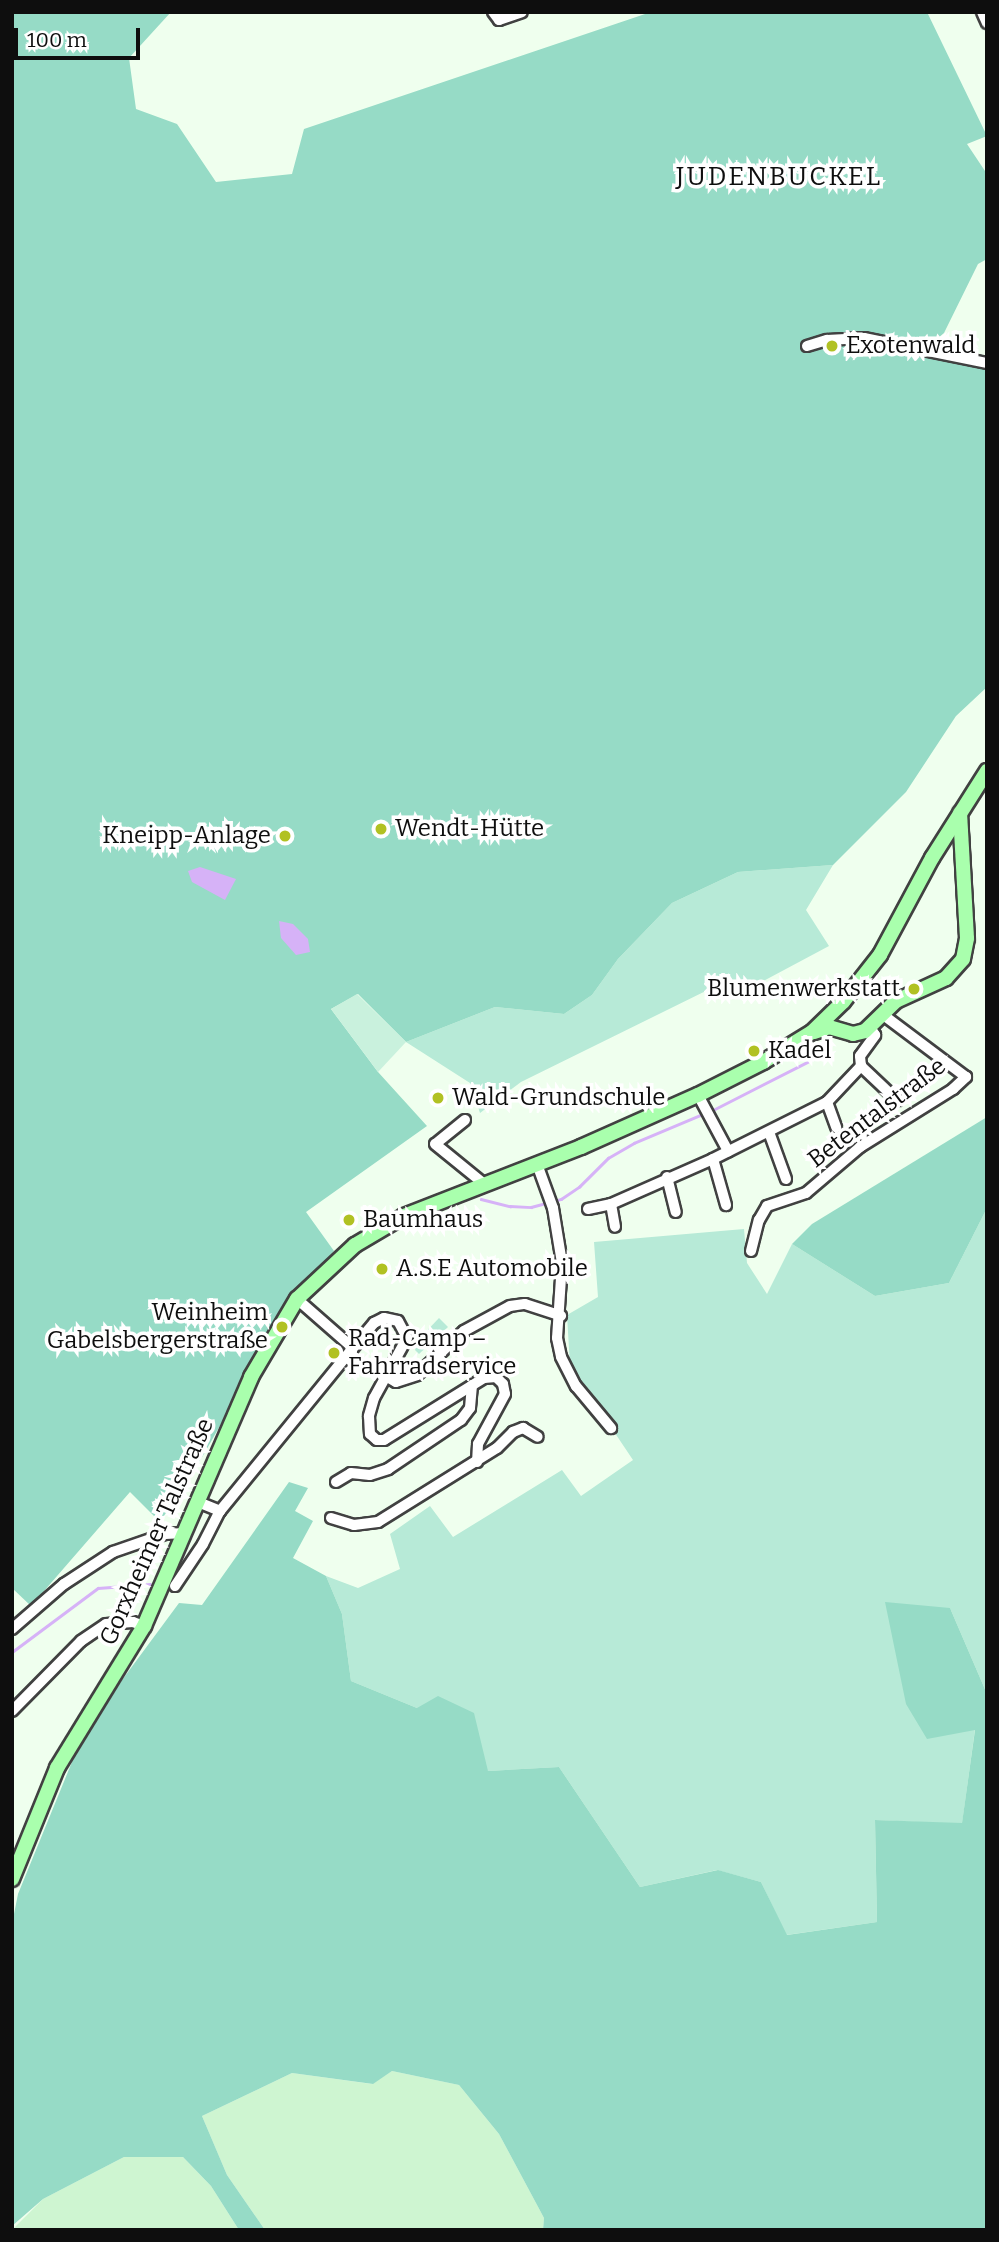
<!DOCTYPE html>
<html>
<head>
<meta charset="utf-8">
<style>
	body { margin:0 }
	#map { position:relative; width:999px; height:2242px; overflow:hidden; background:#efffee; font-family:Bitter,serif }
	div>[style] { position:absolute }
	[style*='--x'] { left:calc(var(--x)*1px); top:calc(var(--y)*1px); width:calc(var(--w)*1px); rotate:calc(var(--a)*1deg) }
	.farmland>* { inset:0; background:#cef5d1 }
	.green>* { inset:0; background:#b7ead7 }
	.forest>* { inset:0; background:#96dbc6 }
	.pitch>* { inset:0; background:#c9f1dd }
	.water>* { inset:0; background:#d6b2f7 }
	.stream>* { height:2.5px; margin:-1.25px; padding:0 1.25px; transform-origin:1.25px; border-radius:1.25px; background:#d6b2f7 }
	.roads { filter:drop-shadow(2px 0 #414141) drop-shadow(-2px 0 #414141) drop-shadow(0 2px #414141) drop-shadow(0 -2px #414141) }
	.minor>* { height:10px; margin:-5px; padding:0 5px; transform-origin:5px; border-radius:5px; background:#fff }
	.secondary>* { height:14px; margin:-7px; padding:0 7px; transform-origin:7px; border-radius:7px; background:#a9ffad }
	.dots>* { width:19px; height:19px; translate:-50% -50%; box-sizing:border-box; border:4px solid #fff; border-radius:50% }
	span { translate:-50% -50%; white-space:nowrap; text-align:center; line-height:1.15; -webkit-text-stroke:7px #fff; paint-order:stroke }
	.poi-label { font-size:24px; color:#0e0e0e }
	.left { translate:0 -50%; text-align:left }
	.right { translate:-100% -50%; text-align:right }
	.street-label { font-size:24px; color:#0e0e0e }
	.neighbourhood-label { font-size:26px; color:#0e0e0e; letter-spacing:2px }
	.frame { position:absolute; inset:0; border:14px solid #0e0e0e; pointer-events:none }
	.scale { position:absolute; left:14px; top:28px; width:126px; height:32px; box-sizing:border-box; border:4px solid #0e0e0e; border-top:0; padding-left:9px; font-size:21px; line-height:24px; white-space:nowrap; color:#0e0e0e; -webkit-text-stroke:5px #fff; paint-order:stroke }
</style>
</head>
<body>
<div id="map">
	<div class="farmland">
		<i style="clip-path:polygon(392px 2071px,459px 2085px,499px 2134px,544px 2218px,543px 2230px,265px 2230px,227px 2175px,202px 2116px,292px 2073px,372px 2084px)"></i>
		<i style="clip-path:polygon(124px 2157px,183px 2157px,211px 2186px,239px 2230px,12px 2230px,43px 2199px)"></i>
	</div>
	<div class="green">
		<i style="clip-path:polygon(833px 865px,806px 910px,829px 946px,735px 996px,726px 981px,521px 1082px,480px 1113px,470px 1083px,406px 1042px,495px 1007px,564px 1014px,592px 995px,618px 959px,672px 903px,738px 872px)"></i>
		<i style="clip-path:polygon(987px 1208px,987px 1694px,950px 1608px,975px 1729px,962px 1824px,875px 1820px,877px 1922px,786px 1935px,761px 1882px,717px 1870px,640px 1887px,559px 1767px,488px 1771px,417px 1708px,351px 1681px,342px 1614px,326px 1576px,358px 1588px,400px 1569px,390px 1534px,430px 1506px,453px 1537px,562px 1470px,581px 1496px,633px 1460px,570px 1366px,567px 1315px,598px 1297px,594px 1242px,744px 1229px,747px 1263px,767px 1294px,792px 1244px,875px 1296px,949px 1283px)"></i>
		<i style="clip-path:polygon(439px 1318px,448px 1327px,419px 1354px,415px 1350px,419px 1339px)"></i>
	</div>
	<div class="forest">
		<i style="clip-path:polygon(12px 12px,171px 12px,129px 58px,136px 109px,177px 124px,216px 182px,292px 174px,304px 129px,651px 12px,927px 12px,987px 136px,967px 144px,987px 174px,987px 259px,978px 264px,944px 333px,917px 356px,987px 366px,987px 687px,956px 716px,906px 792px,833px 865px,738px 872px,672px 903px,618px 959px,592px 995px,564px 1014px,495px 1007px,406px 1042px,358px 994px,331px 1009px,378px 1072px,427px 1126px,306px 1212px,334px 1251px,293px 1296px,204px 1454px,160px 1522px,130px 1492px,31px 1606px,12px 1588px)"></i>
		<i style="clip-path:polygon(987px 1117px,987px 1208px,949px 1283px,875px 1296px,792px 1244px,812px 1224px)"></i>
		<i style="clip-path:polygon(289px 1482px,308px 1488px,295px 1511px,313px 1521px,293px 1558px,326px 1576px,342px 1614px,351px 1681px,417px 1708px,438px 1696px,474px 1713px,488px 1771px,559px 1767px,640px 1887px,718px 1870px,761px 1882px,787px 1935px,877px 1922px,875px 1820px,962px 1823px,975px 1730px,927px 1739px,906px 1704px,885px 1602px,950px 1608px,987px 1694px,987px 2230px,543px 2230px,544px 2218px,499px 2134px,459px 2085px,392px 2071px,373px 2084px,292px 2073px,202px 2116px,227px 2175px,265px 2230px,239px 2230px,211px 2186px,183px 2157px,124px 2157px,43px 2199px,12px 2226px,12px 1924px,18px 1894px,74px 1757px,111px 1695px,179px 1603px,202px 1605px)"></i>
	</div>
	<div class="pitch">
		<i style="clip-path:polygon(357px 994px,406px 1042px,378px 1072px,331px 1009px)"></i>
	</div>
	<div class="water">
		<i style="clip-path:polygon(200px 867px,236px 879px,225px 900px,192px 882px,188px 871px)"></i>
		<i style="clip-path:polygon(279px 921px,293px 924px,308px 939px,310px 952px,296px 955px,281px 938px)"></i>
	</div>
	<div class="stream">
		<i style="--x:711;--y:1111;--w:110;--a:-27"></i>
		<i style="--x:809;--y:1061;--w:30;--a:-49"></i>
		<i style="--x:481;--y:1199;--w:30;--a:14"></i>
		<i style="--x:510;--y:1206;--w:21;--a:3"></i>
		<i style="--x:531;--y:1207;--w:31;--a:-15"></i>
		<i style="--x:561;--y:1199;--w:22;--a:-34"></i>
		<i style="--x:579;--y:1187;--w:41;--a:-45"></i>
		<i style="--x:608;--y:1158;--w:30;--a:-30"></i>
		<i style="--x:634;--y:1143;--w:77;--a:-22.9"></i>
		<i style="--x:12;--y:1652;--w:107;--a:-36.7"></i>
		<i style="--x:98;--y:1588;--w:52;--a:-4.4"></i>
	</div>
	<div class="roads">
		<div class="minor">
			<i style="--x:493;--y:12;--w:10;--a:53"></i>
			<i style="--x:499;--y:20;--w:24;--a:-19"></i>
			<i style="--x:982;--y:12;--w:12;--a:66"></i>
			<i style="--x:807;--y:346;--w:21;--a:-17"></i>
			<i style="--x:827;--y:340;--w:37;--a:-3"></i>
			<i style="--x:864;--y:338;--w:126;--a:11.5"></i>
			<i style="--x:861;--y:1066;--w:50;--a:43.4"></i>
			<i style="--x:698;--y:1095;--w:64;--a:61.8"></i>
			<i style="--x:827;--y:1102;--w:27;--a:70"></i>
			<i style="--x:465;--y:1120;--w:38;--a:141"></i>
			<i style="--x:435;--y:1144;--w:62;--a:39.1"></i>
			<i style="--x:769;--y:1132;--w:50;--a:70.1"></i>
			<i style="--x:713;--y:1159;--w:48;--a:74.2"></i>
			<i style="--x:537;--y:1164;--w:47;--a:70"></i>
			<i style="--x:553;--y:1208;--w:56;--a:80.7"></i>
			<i style="--x:562;--y:1263;--w:75;--a:93.8"></i>
			<i style="--x:557;--y:1338;--w:19;--a:78"></i>
			<i style="--x:561;--y:1357;--w:33;--a:63"></i>
			<i style="--x:576;--y:1386;--w:55;--a:50.2"></i>
			<i style="--x:667;--y:1177;--w:36;--a:76"></i>
			<i style="--x:611;--y:1204;--w:23;--a:80"></i>
			<i style="--x:588;--y:1209;--w:24;--a:-12"></i>
			<i style="--x:611;--y:1204;--w:111;--a:-23.8"></i>
			<i style="--x:713;--y:1159;--w:127;--a:-26.6"></i>
			<i style="--x:827;--y:1102;--w:50;--a:-46.6"></i>
			<i style="--x:861;--y:1066;--w:10;--a:-96"></i>
			<i style="--x:860;--y:1056;--w:26;--a:-54"></i>
			<i style="--x:875;--y:1035;--w:9;--a:-122"></i>
			<i style="--x:751;--y:1251;--w:32;--a:-76"></i>
			<i style="--x:759;--y:1220;--w:16;--a:-60"></i>
			<i style="--x:767;--y:1206;--w:41;--a:-18.4"></i>
			<i style="--x:806;--y:1193;--w:71;--a:-40.4"></i>
			<i style="--x:860;--y:1147;--w:110;--a:-31.9"></i>
			<i style="--x:953;--y:1089;--w:18;--a:-43"></i>
			<i style="--x:966;--y:1077;--w:105;--a:-143.1"></i>
			<i style="--x:297;--y:1299;--w:74;--a:41.2"></i>
			<i style="--x:387;--y:1377;--w:10;--a:29"></i>
			<i style="--x:396;--y:1382;--w:22;--a:-18"></i>
			<i style="--x:417;--y:1375;--w:64;--a:-43.1"></i>
			<i style="--x:464;--y:1331;--w:52;--a:-28.5"></i>
			<i style="--x:510;--y:1306;--w:15;--a:-8"></i>
			<i style="--x:525;--y:1304;--w:38;--a:18"></i>
			<i style="--x:336;--y:1482;--w:17;--a:-31"></i>
			<i style="--x:351;--y:1473;--w:19;--a:6"></i>
			<i style="--x:370;--y:1475;--w:19;--a:-18"></i>
			<i style="--x:388;--y:1469;--w:88;--a:-33.9"></i>
			<i style="--x:461;--y:1420;--w:15;--a:-53"></i>
			<i style="--x:470;--y:1408;--w:23;--a:-85"></i>
			<i style="--x:198;--y:1502;--w:24;--a:22"></i>
			<i style="--x:331;--y:1518;--w:24;--a:17"></i>
			<i style="--x:354;--y:1525;--w:24;--a:-7"></i>
			<i style="--x:378;--y:1522;--w:140;--a:-31.9"></i>
			<i style="--x:497;--y:1448;--w:23;--a:-45"></i>
			<i style="--x:513;--y:1432;--w:11;--a:-22"></i>
			<i style="--x:523;--y:1428;--w:17;--a:31"></i>
			<i style="--x:175;--y:1586;--w:50;--a:-56.3"></i>
			<i style="--x:203;--y:1544;--w:37;--a:-63"></i>
			<i style="--x:220;--y:1511;--w:210;--a:-50.8"></i>
			<i style="--x:353;--y:1348;--w:33;--a:-50"></i>
			<i style="--x:374;--y:1323;--w:11;--a:-27"></i>
			<i style="--x:384;--y:1318;--w:14;--a:12"></i>
			<i style="--x:398;--y:1321;--w:19;--a:62"></i>
			<i style="--x:407;--y:1338;--w:68;--a:118.8"></i>
			<i style="--x:374;--y:1398;--w:19;--a:106"></i>
			<i style="--x:369;--y:1416;--w:18;--a:87"></i>
			<i style="--x:370;--y:1434;--w:9;--a:41"></i>
			<i style="--x:377;--y:1440;--w:7;--a:0"></i>
			<i style="--x:384;--y:1440;--w:118;--a:-31.8"></i>
			<i style="--x:484;--y:1378;--w:12;--a:-5"></i>
			<i style="--x:496;--y:1377;--w:10;--a:45"></i>
			<i style="--x:503;--y:1384;--w:10;--a:79"></i>
			<i style="--x:505;--y:1394;--w:57;--a:118.4"></i>
			<i style="--x:478;--y:1444;--w:18;--a:93"></i>
			<i style="--x:12;--y:1629;--w:69;--a:-40.9"></i>
			<i style="--x:64;--y:1584;--w:59;--a:-33.1"></i>
			<i style="--x:113;--y:1552;--w:55;--a:-19.1"></i>
			<i style="--x:165;--y:1534;--w:20;--a:-3"></i>
			<i style="--x:12;--y:1711;--w:98;--a:-45.4"></i>
			<i style="--x:81;--y:1641;--w:30;--a:-34"></i>
			<i style="--x:106;--y:1624;--w:27;--a:-4"></i>
			<i style="--x:133;--y:1622;--w:12;--a:20"></i>
		</div>
		<div class="secondary">
			<i style="--x:814;--y:1032;--w:16;--a:-18"></i>
			<i style="--x:829;--y:1027;--w:25;--a:16"></i>
			<i style="--x:853;--y:1034;--w:12;--a:-14"></i>
			<i style="--x:865;--y:1031;--w:43;--a:-44.1"></i>
			<i style="--x:896;--y:1001;--w:55;--a:-24.7"></i>
			<i style="--x:946;--y:978;--w:25;--a:-48"></i>
			<i style="--x:963;--y:959;--w:21;--a:-79"></i>
			<i style="--x:967;--y:938;--w:125;--a:-93.2"></i>
			<i style="--x:12;--y:1879;--w:120;--a:-67.9"></i>
			<i style="--x:57;--y:1768;--w:167;--a:-58.5"></i>
			<i style="--x:144;--y:1626;--w:271;--a:-66.7"></i>
			<i style="--x:251;--y:1377;--w:91;--a:-59.5"></i>
			<i style="--x:297;--y:1299;--w:79;--a:-43"></i>
			<i style="--x:355;--y:1245;--w:57;--a:-30.6"></i>
			<i style="--x:404;--y:1216;--w:190;--a:-21.3"></i>
			<i style="--x:581;--y:1147;--w:128;--a:-24"></i>
			<i style="--x:698;--y:1095;--w:73;--a:-26.9"></i>
			<i style="--x:763;--y:1062;--w:57;--a:-31.5"></i>
			<i style="--x:812;--y:1032;--w:43;--a:-44.1"></i>
			<i style="--x:843;--y:1002;--w:60;--a:-51.8"></i>
			<i style="--x:880;--y:955;--w:110;--a:-61.8"></i>
			<i style="--x:932;--y:858;--w:103;--a:-57.7"></i>
		</div>
	</div>
	<div class="dots">
		<i style="left:832px;top:346px;background:#b1c123"></i>
		<i style="left:381px;top:829px;background:#b1c123"></i>
		<i style="left:285px;top:836px;background:#b1c123"></i>
		<i style="left:914px;top:989px;background:#b1c123"></i>
		<i style="left:754px;top:1051px;background:#b1c123"></i>
		<i style="left:438px;top:1098px;background:#b1c123"></i>
		<i style="left:349px;top:1220px;background:#b1c123"></i>
		<i style="left:382px;top:1269px;background:#b1c123"></i>
		<i style="left:282px;top:1327px;background:#b1c123"></i>
		<i style="left:334px;top:1353px;background:#b1c123"></i>
	</div>
	<div class="poi-label">
		<span class="left" style="left:846px;top:346px">Exotenwald</span>
		<span class="left" style="left:395px;top:829px">Wendt-Hütte</span>
		<span class="right" style="left:271px;top:836px">Kneipp-Anlage</span>
		<span class="right" style="left:900px;top:989px">Blumenwerkstatt</span>
		<span class="left" style="left:768px;top:1051px">Kadel</span>
		<span class="left" style="left:452px;top:1098px">Wald-Grundschule</span>
		<span class="left" style="left:363px;top:1220px">Baumhaus</span>
		<span class="left" style="left:396px;top:1269px">A.S.E Automobile</span>
		<span class="right" style="left:268px;top:1327px">Weinheim<br>Gabelsbergerstraße</span>
		<span class="left" style="left:348px;top:1353px">Rad-Camp –<br>Fahrradservice</span>
	</div>
	<div class="street-label">
		<span style="left:877px;top:1113px;rotate:-37deg">Betentalstraße</span>
		<span style="left:157px;top:1532px;rotate:-66deg">Gorxheimer Talstraße</span>
	</div>
	<div class="neighbourhood-label">
		<span style="left:779px;top:177px">JUDENBUCKEL</span>
	</div>
	<div class="frame"></div>
	<div class="scale">100 m</div>
</div>
</body>
</html>
